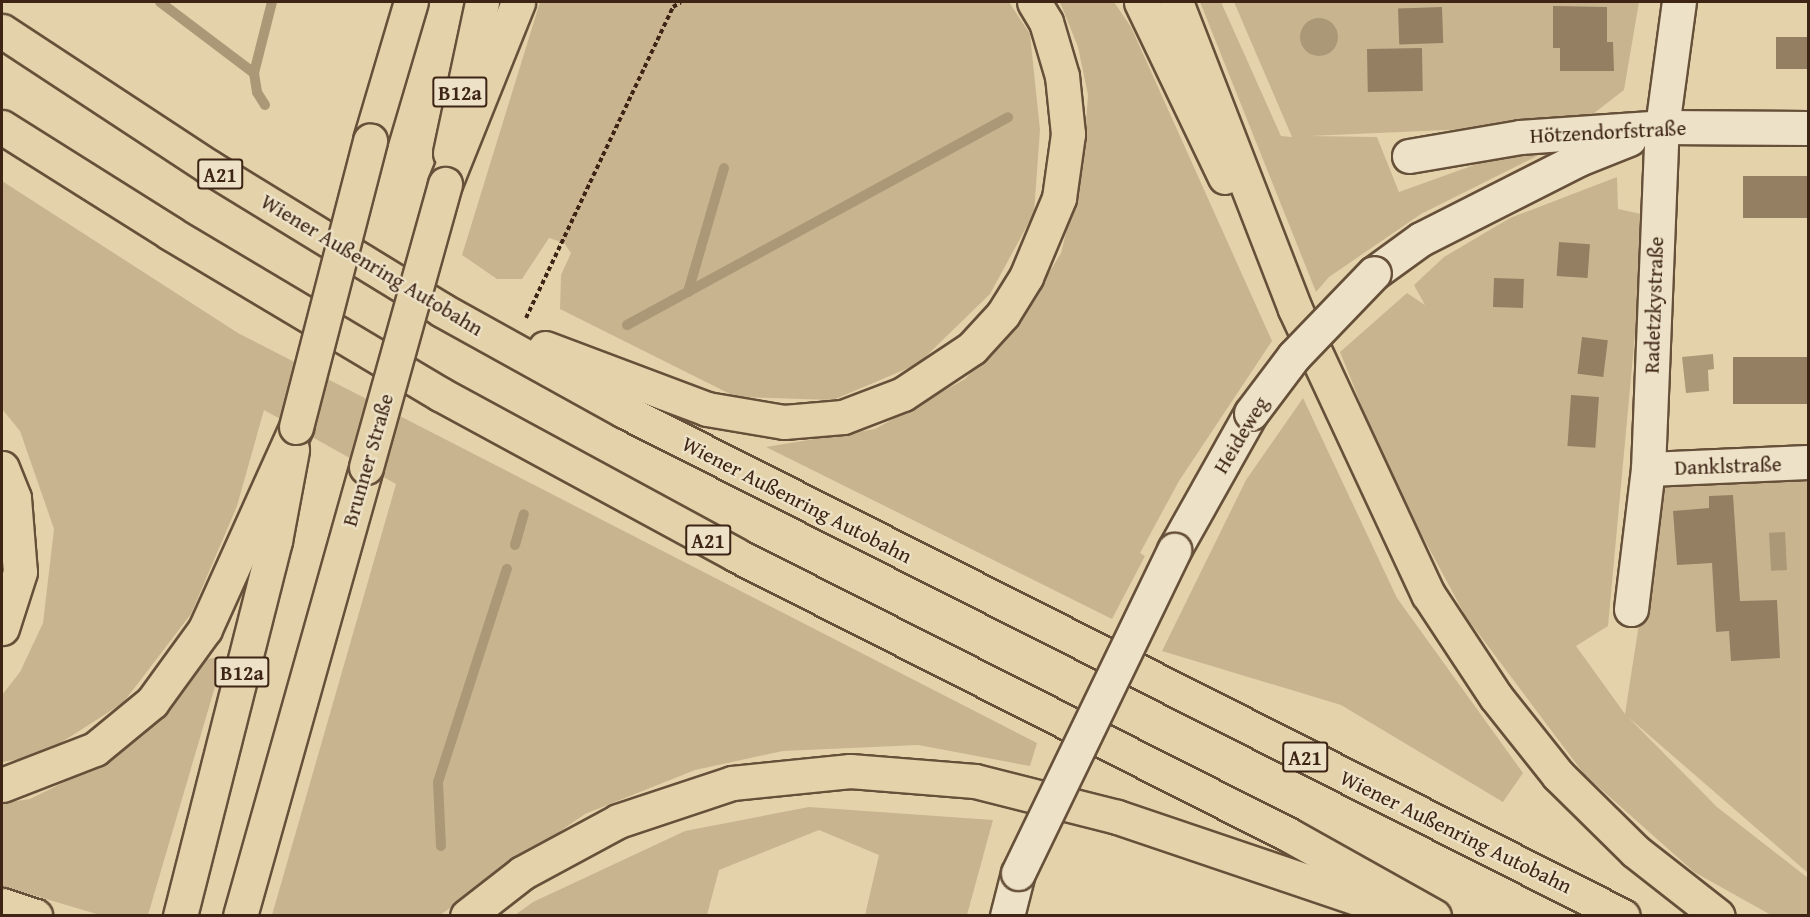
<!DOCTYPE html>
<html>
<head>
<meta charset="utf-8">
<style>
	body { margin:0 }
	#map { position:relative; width:1810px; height:917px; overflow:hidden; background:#e4d3aa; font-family:"Gentium Book Plus",serif }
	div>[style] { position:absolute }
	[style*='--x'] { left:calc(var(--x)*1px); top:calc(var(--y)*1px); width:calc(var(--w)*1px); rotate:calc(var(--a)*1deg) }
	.green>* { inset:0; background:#c8b590 }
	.water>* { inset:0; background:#ab9877; transform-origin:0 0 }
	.round { border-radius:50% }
	.stream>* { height:10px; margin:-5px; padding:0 5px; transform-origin:5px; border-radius:5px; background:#ab9877 }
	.building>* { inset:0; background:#947f62; transform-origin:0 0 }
	.path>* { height:4px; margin-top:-2px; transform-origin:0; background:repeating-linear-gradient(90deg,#3d2414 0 4.5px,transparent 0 7.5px) }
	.roads { filter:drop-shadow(2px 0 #67503a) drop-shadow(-2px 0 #67503a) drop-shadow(0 2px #67503a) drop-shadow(0 -2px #67503a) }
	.minor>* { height:33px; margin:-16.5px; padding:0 16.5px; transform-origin:16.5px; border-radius:16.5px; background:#ede2c8 }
	.primary>* { height:33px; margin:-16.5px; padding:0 16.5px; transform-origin:16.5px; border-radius:16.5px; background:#e4d3aa }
	.motorway>* { height:33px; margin:-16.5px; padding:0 16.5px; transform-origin:16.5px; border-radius:16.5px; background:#e4d3aa }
	.bridges { filter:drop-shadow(2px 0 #67503a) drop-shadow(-2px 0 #67503a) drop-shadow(0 2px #67503a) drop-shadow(0 -2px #67503a) }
	.minor-bridge>* { height:33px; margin:-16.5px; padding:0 16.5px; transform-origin:16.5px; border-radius:16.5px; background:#ede2c8 }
	.primary-bridge>* { height:33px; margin:-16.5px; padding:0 16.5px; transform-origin:16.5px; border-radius:16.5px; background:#e4d3aa }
	span { translate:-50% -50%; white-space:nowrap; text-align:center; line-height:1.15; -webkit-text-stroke:4.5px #ede2c8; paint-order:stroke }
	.shield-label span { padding:2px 4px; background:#ede2c8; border:2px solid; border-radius:4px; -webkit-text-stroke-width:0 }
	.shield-label { font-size:20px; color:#3d2414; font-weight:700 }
	.street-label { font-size:21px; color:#3d2414 }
	.frame { position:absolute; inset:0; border:3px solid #3d2414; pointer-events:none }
</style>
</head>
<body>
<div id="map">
	<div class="green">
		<i style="clip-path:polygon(540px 2px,1009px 2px,1030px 34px,1040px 130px,1034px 213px,990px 294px,918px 364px,833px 400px,736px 397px,560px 309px,561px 275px,571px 253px,564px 243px,549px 238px,522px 279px,497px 279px,462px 255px)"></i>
		<i style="clip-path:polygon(1060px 2px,1114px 2px,1131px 27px,1272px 341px,1179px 481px,1140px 553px,1145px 556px,1112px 619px,766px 447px,875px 429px,965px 379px,1019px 322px,1061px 253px,1083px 164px,1088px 95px,1078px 47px)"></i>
		<i style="clip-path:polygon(1200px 2px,1221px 2px,1281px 136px,1292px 137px,1234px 2px,1639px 2px,1624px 90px,1580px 124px,1310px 136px,1377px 137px,1399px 192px,1524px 147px,1547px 151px,1421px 214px,1329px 277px,1316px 292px)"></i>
		<i style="clip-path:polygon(1617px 177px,1618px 209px,1646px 215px,1608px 626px,1576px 646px,1625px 714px,1661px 482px,1808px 477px,1808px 873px,1628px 717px,1717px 807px,1808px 878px,1808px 915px,1771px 915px,1694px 872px,1584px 774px,1466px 617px,1389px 474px,1340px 352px,1407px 293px,1425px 305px,1414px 285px,1444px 257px,1510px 218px)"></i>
		<i style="clip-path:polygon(2px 181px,238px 333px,1037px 743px,1030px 766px,918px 745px,783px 751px,695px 770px,585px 814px,440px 915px,272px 915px,396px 484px,264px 410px,237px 506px,191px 614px,123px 703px,40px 756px,2px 762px,2px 695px,20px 672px,43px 623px,54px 529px,20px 431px,2px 409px)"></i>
		<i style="clip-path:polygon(1303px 398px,1397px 598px,1523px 773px,1503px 802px,1341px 705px,1162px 651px,1246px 480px)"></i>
		<i style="clip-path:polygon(224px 656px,148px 915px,100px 915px,2px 886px,2px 803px,30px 799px,107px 761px,166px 716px,207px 659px)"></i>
		<i style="clip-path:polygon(809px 807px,993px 820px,967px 915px,865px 915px,879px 855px,819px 830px,719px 870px,707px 915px,515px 915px,533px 902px,685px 831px)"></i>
	</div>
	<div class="water">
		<i class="round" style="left:1300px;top:18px;width:38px;height:38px"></i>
		<i style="clip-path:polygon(1713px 354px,1714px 369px,1708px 370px,1709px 391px,1686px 393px,1682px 357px)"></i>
		<i style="left:1785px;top:532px;width:38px;height:16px;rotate:87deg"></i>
	</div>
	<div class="stream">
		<i style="--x:160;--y:2;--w:118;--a:37.1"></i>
		<i style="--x:265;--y:105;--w:15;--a:-122"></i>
		<i style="--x:257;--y:92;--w:19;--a:-99"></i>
		<i style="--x:254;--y:73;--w:73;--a:-75.8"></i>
		<i style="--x:688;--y:292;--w:129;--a:-73.8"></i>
		<i style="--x:627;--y:325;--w:434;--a:-28.6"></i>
		<i style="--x:515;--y:545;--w:32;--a:-74"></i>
		<i style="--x:441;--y:846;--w:64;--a:-92.7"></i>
		<i style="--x:438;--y:782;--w:224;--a:-72.1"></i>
	</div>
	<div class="building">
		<i style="clip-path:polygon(1553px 6px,1607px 7px,1607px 42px,1613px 42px,1614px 71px,1560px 71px,1560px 48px,1553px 48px)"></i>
		<i style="left:1442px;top:7px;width:36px;height:44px;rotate:88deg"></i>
		<i style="left:1776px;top:37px;width:33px;height:32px"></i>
		<i style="left:1422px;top:48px;width:43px;height:55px;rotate:89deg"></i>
		<i style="left:1809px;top:176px;width:42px;height:66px;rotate:90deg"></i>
		<i style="left:1559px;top:242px;width:31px;height:34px;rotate:4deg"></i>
		<i style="left:1494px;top:278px;width:30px;height:29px;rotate:2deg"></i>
		<i style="left:1582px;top:337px;width:26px;height:37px;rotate:7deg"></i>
		<i style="left:1809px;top:357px;width:47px;height:76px;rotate:90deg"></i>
		<i style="left:1571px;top:395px;width:28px;height:51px;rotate:4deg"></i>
		<i style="clip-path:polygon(1733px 495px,1740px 601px,1777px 600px,1780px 658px,1731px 661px,1729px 631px,1716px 632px,1712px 563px,1677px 565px,1673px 511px,1709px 508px,1709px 496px)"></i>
	</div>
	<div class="path">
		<i style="--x:526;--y:318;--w:344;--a:-64.7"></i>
		<i style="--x:673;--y:7;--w:9;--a:-32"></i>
	</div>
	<div class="roads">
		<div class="minor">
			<i style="--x:1409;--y:156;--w:113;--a:-9.7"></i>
			<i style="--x:1520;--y:137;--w:142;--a:-4"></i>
			<i style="--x:1662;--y:127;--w:146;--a:0.4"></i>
			<i style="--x:1374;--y:273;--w:58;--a:-35.9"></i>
			<i style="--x:1421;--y:239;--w:177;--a:-26.9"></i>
			<i style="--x:1579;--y:159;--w:54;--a:-21.8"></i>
			<i style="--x:1648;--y:469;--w:160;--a:-2.5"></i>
			<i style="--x:1174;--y:550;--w:157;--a:-60.7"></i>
			<i style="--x:1631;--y:609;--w:141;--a:-83.1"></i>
			<i style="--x:1648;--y:469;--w:342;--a:-87.7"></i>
			<i style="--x:1662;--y:127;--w:126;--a:-82.3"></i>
			<i style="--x:1007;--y:916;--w:44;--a:-75.7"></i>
		</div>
		<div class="primary">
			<i style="--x:370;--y:140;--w:144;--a:-73.5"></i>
			<i style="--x:450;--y:153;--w:154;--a:-78"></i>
			<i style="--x:180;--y:916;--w:387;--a:-75.8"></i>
			<i style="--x:275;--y:541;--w:93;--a:-79.4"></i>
			<i style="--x:240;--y:916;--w:466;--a:-74.3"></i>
		</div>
		<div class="motorway">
			<i style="--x:1141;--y:2;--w:194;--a:64.4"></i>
			<i style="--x:1176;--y:2;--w:329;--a:68.8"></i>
			<i style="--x:1295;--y:309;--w:315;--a:65"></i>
			<i style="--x:1428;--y:594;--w:123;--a:56.6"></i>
			<i style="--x:1496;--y:697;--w:100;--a:51.5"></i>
			<i style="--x:1558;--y:775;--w:108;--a:44.6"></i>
			<i style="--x:1635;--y:851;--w:105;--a:38.1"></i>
			<i style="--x:2;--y:31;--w:248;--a:33.3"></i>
			<i style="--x:209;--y:167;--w:273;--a:31.5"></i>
			<i style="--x:442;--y:310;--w:208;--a:29"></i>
			<i style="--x:624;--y:411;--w:1119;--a:26.82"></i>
			<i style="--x:2;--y:127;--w:199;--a:32.2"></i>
			<i style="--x:170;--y:233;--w:314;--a:30.8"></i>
			<i style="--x:440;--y:394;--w:337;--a:28.5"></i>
			<i style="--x:736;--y:555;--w:620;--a:26.85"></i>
			<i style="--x:1289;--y:835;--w:166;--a:29.2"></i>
			<i style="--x:445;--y:184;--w:196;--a:-68.1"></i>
			<i style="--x:545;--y:348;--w:173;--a:20.6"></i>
			<i style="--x:707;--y:409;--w:78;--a:9.6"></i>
			<i style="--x:784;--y:422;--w:59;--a:-4.8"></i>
			<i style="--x:843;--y:417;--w:64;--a:-21"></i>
			<i style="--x:903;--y:394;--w:83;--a:-33.7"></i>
			<i style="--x:972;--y:348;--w:46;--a:-47.6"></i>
			<i style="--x:1003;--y:314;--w:44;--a:-58.1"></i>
			<i style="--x:1026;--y:277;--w:86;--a:-67.3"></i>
			<i style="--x:1059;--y:198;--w:65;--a:-82"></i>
			<i style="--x:1068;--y:134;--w:58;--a:-95.9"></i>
			<i style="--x:1062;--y:76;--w:56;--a:-106.5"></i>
			<i style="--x:1046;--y:22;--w:23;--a:-121"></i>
			<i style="--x:2;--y:468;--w:32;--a:68"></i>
			<i style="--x:14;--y:498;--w:74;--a:85.4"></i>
			<i style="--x:20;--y:572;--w:59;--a:107.8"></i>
			<i style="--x:2;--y:785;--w:100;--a:-21.2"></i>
			<i style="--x:95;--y:749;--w:74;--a:-39.5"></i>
			<i style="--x:152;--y:702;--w:90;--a:-54"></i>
			<i style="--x:205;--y:629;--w:222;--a:-65.7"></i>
			<i style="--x:2;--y:905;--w:35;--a:18"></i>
			<i style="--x:467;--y:916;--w:70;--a:-38"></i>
			<i style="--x:522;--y:873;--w:109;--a:-28.4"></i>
			<i style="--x:618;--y:821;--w:120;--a:-18.4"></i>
			<i style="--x:732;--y:783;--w:119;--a:-5.8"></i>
			<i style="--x:850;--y:771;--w:125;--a:4.6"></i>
			<i style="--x:975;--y:781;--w:146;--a:14.2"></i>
			<i style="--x:1117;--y:817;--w:296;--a:18.7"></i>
		</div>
	</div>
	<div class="bridges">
		<div class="minor-bridge">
			<i style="--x:1251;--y:413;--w:71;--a:-53"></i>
			<i style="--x:1294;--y:356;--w:115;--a:-46.1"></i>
			<i style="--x:1018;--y:873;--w:359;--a:-64.2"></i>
		</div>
		<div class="primary-bridge">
			<i style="--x:296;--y:427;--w:296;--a:-75.5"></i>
			<i style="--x:366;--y:467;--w:294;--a:-74.4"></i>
		</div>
	</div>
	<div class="shield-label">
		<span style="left:460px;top:92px">B12a</span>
		<span style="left:220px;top:174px">A21</span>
		<span style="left:708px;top:540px">A21</span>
		<span style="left:242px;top:672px">B12a</span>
		<span style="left:1305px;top:757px">A21</span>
	</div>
	<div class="street-label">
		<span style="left:1608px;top:132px;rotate:-3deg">Hötzendorfstraße</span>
		<span style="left:372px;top:265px;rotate:31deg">Wiener Außenring Autobahn</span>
		<span style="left:1654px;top:305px;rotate:-88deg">Radetzkystraße</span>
		<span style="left:1241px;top:435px;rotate:-59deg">Heideweg</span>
		<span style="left:368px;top:460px;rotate:-74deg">Brunner Straße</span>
		<span style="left:1728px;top:466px;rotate:-2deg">Danklstraße</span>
		<span style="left:797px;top:500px;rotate:27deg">Wiener Außenring Autobahn</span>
		<span style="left:1456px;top:832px;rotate:26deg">Wiener Außenring Autobahn</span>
	</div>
	<div class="frame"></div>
</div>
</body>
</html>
